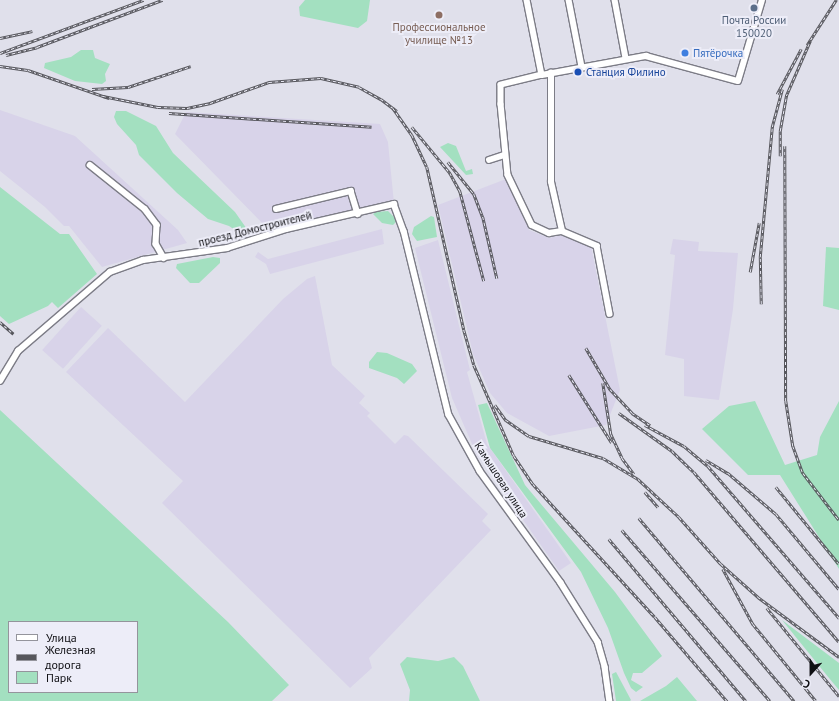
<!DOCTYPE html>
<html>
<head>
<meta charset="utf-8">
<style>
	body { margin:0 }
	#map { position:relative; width:839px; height:701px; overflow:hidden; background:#e0e0eb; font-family:"PT Sans",sans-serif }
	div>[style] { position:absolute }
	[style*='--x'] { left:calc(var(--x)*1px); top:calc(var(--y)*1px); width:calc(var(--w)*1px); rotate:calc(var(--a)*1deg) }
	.industrial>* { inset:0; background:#d8d3e9; transform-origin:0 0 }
	.green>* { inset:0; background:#a3e0c0 }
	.roads { filter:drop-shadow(1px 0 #7c7c86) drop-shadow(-1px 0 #7c7c86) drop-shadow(0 1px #7c7c86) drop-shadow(0 -1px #7c7c86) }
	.minor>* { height:5.5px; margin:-2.75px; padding:0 2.75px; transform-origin:2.75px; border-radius:2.75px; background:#fff }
	.rail>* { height:2.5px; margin-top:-1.25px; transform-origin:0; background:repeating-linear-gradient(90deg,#ededf8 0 3px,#56565c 0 6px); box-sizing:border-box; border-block:1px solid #56565c }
	.dots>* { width:11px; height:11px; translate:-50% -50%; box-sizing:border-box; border:2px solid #ededf8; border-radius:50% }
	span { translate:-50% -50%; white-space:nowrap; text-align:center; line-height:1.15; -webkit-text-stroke:4px #ededf8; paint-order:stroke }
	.service-label { font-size:11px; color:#4e5e75 }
	.education-label { font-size:11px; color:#785e54 }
	.shop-label { font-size:11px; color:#366cbe }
	.left { translate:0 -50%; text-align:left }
	.transit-label { font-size:11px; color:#164399 }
	.street-label { font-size:11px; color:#0f0f13 }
	.legend { position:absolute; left:8px; top:621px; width:130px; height:72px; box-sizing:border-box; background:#ededf8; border:1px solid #94949c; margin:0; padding:5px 7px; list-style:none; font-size:12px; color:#0f0f13 }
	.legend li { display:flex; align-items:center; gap:8px; height:20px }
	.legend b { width:20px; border:1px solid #94949c }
	.north { position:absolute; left:791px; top:653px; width:40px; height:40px; -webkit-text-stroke:3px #ededf8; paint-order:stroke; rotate:201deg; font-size:11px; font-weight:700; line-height:16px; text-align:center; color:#0f0f13 }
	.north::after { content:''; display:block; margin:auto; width:14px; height:18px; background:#0f0f13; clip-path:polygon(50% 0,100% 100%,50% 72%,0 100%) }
</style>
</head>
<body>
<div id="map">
	<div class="industrial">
		<i style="clip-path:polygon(0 110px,75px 136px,178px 230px,187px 243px,102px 267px,69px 226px,64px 226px,45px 207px,0 171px)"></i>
		<i style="clip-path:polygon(186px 112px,380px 124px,388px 142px,394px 203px,268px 229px,175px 134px)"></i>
		<i style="clip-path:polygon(506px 179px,529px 230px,549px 238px,562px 235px,591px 246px,620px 390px,606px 425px,549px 436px,507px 413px,490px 393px,473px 354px,438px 205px)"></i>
		<i style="clip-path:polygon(382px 229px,384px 244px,270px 274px,266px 264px,255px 257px,258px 252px,268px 259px)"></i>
		<i style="clip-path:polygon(673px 239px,699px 242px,698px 251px,738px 253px,733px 309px,719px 400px,684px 396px,684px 359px,665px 355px,675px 255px,670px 254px)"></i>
		<i style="clip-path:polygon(438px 240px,470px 370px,467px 372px,487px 444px,571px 563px,559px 571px,476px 453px,452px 398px,415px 248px)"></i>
		<i style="clip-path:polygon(315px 276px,332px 365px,365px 396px,359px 403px,370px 413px,367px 416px,395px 444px,404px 435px,408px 436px,488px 514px,482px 521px,491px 530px,369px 658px,372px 668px,350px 688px,162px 503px,183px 481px,66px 372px,108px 328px,185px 402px,283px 299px,307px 279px)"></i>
		<i style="left:81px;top:307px;width:28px;height:58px;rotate:42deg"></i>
	</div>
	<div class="green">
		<i style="clip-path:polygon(305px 0,370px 0,367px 21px,358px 28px,300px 16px,299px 7px)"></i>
		<i style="clip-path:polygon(81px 50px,93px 50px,95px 58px,110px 64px,105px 74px,106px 81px,102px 84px,75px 81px,44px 68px,45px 63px,71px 57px)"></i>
		<i style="clip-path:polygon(116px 111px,126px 111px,156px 126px,173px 153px,235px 212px,249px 232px,241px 234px,229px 226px,208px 219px,177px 193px,139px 155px,136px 145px,117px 124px,114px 117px)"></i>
		<i style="clip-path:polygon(448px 143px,456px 146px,466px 171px,472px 169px,473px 174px,466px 175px,440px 147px)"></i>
		<i style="clip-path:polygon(0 187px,60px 234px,69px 234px,97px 274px,58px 308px,52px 302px,48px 306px,9px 324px,0 316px)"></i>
		<i style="clip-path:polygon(388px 211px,394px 217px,396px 222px,393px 225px,382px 223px,373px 214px,376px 212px)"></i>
		<i style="clip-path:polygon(431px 216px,434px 217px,437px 237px,417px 241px,412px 234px,414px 227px)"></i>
		<i style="clip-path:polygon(826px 247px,839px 248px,839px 310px,823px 306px)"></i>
		<i style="clip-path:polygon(213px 257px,220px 258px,220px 263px,199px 283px,190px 283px,176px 268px,177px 264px)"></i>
		<i style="clip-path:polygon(377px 352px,387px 353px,412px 364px,417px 371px,404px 384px,397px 378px,369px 368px,369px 362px)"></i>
		<i style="clip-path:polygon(755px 401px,785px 465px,817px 455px,820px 437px,839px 401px,839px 569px,780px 475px,748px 475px,702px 429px,729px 406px)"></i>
		<i style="clip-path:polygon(487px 403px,525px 485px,615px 592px,662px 656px,642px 673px,633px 673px,631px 680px,643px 687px,636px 692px,631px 688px,624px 673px,608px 628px,581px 572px,490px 448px,478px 405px)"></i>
		<i style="clip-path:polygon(evenodd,0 410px,228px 622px,289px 685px,272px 701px,0 701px,0 410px,9px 622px,137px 622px,137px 692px,9px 692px,9px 622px)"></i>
		<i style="clip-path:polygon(782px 620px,839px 663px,839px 690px,829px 678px)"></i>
		<i style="clip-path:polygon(407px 657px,438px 661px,454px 657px,463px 666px,480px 701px,409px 701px,410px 690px,400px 664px)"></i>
		<i style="clip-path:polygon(616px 672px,631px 700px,630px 701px,616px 701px,612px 674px)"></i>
		<i style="clip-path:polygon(677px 677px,697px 701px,640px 701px,666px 686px)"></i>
	</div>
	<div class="roads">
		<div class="minor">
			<i style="--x:527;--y:0;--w:76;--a:78.7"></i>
			<i style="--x:542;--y:75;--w:106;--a:-10.4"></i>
			<i style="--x:646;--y:56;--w:95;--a:15.2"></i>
			<i style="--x:738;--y:81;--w:84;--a:-73.5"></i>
			<i style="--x:569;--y:0;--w:68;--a:79"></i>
			<i style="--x:615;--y:0;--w:59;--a:79.3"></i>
			<i style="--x:542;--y:75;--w:42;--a:166.3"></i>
			<i style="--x:501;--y:85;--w:19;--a:90"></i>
			<i style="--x:501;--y:104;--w:71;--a:84.4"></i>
			<i style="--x:508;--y:175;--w:55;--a:64.4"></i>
			<i style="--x:532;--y:225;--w:19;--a:25"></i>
			<i style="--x:549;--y:233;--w:13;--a:-9"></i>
			<i style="--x:562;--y:231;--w:50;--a:-102.7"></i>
			<i style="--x:551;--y:182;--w:109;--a:-90"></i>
			<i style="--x:489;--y:160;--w:16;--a:-18"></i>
			<i style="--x:90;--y:165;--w:70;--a:38.7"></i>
			<i style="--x:145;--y:209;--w:20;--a:53"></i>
			<i style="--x:157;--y:225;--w:19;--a:93"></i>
			<i style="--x:156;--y:244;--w:16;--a:60"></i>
			<i style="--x:276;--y:209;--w:77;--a:-13.5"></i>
			<i style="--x:351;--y:191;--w:24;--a:73"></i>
			<i style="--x:562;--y:231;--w:38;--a:23"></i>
			<i style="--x:597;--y:246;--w:69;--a:79.2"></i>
			<i style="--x:0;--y:381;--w:35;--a:-59"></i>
			<i style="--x:18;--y:351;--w:121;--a:-40.7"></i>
			<i style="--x:110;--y:272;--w:35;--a:-20"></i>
			<i style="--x:143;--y:260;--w:85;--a:-8.1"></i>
			<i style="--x:227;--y:248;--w:62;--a:-17.9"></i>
			<i style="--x:286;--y:229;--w:111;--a:-13"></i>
			<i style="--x:394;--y:204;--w:29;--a:70"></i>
			<i style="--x:404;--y:231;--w:189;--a:76.3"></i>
			<i style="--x:449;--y:415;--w:64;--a:61"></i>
			<i style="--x:480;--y:471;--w:138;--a:54.1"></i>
			<i style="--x:561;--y:583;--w:70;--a:57.9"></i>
			<i style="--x:598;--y:642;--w:26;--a:74"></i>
			<i style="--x:605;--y:667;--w:34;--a:82"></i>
		</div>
	</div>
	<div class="rail">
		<i style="--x:0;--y:38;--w:33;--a:-12"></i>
		<i style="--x:807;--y:45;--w:54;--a:-57.2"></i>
		<i style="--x:0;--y:53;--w:153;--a:-20.3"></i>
		<i style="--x:6;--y:55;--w:32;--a:-14"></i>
		<i style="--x:37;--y:47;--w:134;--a:-20.6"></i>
		<i style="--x:0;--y:66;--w:28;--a:8"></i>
		<i style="--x:28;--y:70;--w:86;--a:19.1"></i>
		<i style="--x:92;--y:89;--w:36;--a:-3"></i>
		<i style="--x:128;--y:87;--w:66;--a:-18.4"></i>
		<i style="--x:777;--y:94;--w:51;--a:-61.9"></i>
		<i style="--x:103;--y:96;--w:56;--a:11.3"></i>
		<i style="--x:158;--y:107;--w:29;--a:2"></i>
		<i style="--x:187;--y:108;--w:24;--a:-12"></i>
		<i style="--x:210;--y:103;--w:63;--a:-19.6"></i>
		<i style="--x:269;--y:82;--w:52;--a:-4.4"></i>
		<i style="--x:321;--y:78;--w:39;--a:13"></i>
		<i style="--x:359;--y:87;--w:25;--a:29"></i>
		<i style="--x:381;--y:99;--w:20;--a:37"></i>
		<i style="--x:393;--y:108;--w:33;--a:55"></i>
		<i style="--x:412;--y:135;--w:35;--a:65"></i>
		<i style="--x:427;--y:167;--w:167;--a:77.2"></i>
		<i style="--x:464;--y:330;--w:36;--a:74"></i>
		<i style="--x:474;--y:365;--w:99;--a:66.3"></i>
		<i style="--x:514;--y:456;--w:34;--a:56"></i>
		<i style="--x:533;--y:484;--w:180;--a:47.5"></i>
		<i style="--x:655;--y:617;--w:111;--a:49.4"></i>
		<i style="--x:169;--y:113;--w:203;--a:3.9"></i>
		<i style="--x:412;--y:127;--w:60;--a:50.4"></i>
		<i style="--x:450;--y:173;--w:21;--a:61"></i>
		<i style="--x:460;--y:191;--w:93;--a:75.1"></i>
		<i style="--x:785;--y:146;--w:255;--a:89.8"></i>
		<i style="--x:786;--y:401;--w:46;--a:81.2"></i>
		<i style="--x:793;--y:446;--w:29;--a:70"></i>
		<i style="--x:803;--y:473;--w:59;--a:52.5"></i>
		<i style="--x:780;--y:156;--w:25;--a:-90"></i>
		<i style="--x:780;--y:131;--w:36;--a:-80"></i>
		<i style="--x:786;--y:96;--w:60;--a:-66.4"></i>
		<i style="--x:448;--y:162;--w:41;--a:50.9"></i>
		<i style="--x:474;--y:194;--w:25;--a:69"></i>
		<i style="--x:483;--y:217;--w:63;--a:77.1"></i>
		<i style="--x:750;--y:272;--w:50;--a:-79.6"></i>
		<i style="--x:761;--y:304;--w:47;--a:-91.2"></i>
		<i style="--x:760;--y:257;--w:131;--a:-84.7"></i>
		<i style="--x:772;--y:127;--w:39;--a:-75"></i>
		<i style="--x:0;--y:322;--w:18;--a:41"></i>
		<i style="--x:586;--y:348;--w:48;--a:59.7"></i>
		<i style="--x:610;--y:389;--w:33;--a:47"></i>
		<i style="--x:632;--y:413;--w:22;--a:34"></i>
		<i style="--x:569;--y:375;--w:80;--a:57.7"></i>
		<i style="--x:603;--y:383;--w:52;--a:81.1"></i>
		<i style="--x:611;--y:434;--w:26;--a:65"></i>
		<i style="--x:622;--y:458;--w:20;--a:53"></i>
		<i style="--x:495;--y:405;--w:19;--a:54"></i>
		<i style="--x:506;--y:420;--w:28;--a:35"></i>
		<i style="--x:529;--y:436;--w:77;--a:16.6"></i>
		<i style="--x:603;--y:458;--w:41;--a:31"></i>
		<i style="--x:638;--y:479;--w:56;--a:42.8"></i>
		<i style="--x:679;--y:517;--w:63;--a:48.2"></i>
		<i style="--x:721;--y:564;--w:50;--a:41.7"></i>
		<i style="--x:758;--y:597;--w:101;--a:36.5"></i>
		<i style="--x:619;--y:413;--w:65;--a:35.6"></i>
		<i style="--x:672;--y:451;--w:30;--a:44"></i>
		<i style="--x:694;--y:472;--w:223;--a:49.5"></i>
		<i style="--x:645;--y:425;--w:44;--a:28.3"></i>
		<i style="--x:684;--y:446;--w:31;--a:40"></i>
		<i style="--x:708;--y:466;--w:201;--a:49.2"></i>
		<i style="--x:706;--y:460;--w:26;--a:31"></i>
		<i style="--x:728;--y:473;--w:63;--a:40.5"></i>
		<i style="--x:776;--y:514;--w:98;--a:50"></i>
		<i style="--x:776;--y:487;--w:99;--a:50.7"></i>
		<i style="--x:645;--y:492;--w:20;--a:49"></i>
		<i style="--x:639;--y:518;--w:240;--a:49.7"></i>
		<i style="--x:622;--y:530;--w:226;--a:49.1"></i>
		<i style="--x:609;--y:539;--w:212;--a:49.8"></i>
		<i style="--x:723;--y:569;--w:63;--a:61.4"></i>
		<i style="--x:753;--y:624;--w:99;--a:50.7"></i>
		<i style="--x:767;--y:608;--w:114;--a:50.7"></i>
	</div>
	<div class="dots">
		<i style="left:754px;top:8px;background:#5c6f8a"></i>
		<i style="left:439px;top:15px;background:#8d6e63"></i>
		<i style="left:685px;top:53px;background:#3f7fe0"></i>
		<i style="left:578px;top:72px;background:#1a4fb4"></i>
	</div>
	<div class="service-label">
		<span style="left:754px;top:27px">Почта России<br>150020</span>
	</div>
	<div class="education-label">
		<span style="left:439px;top:34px">Профессиональное<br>училище №13</span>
	</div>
	<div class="shop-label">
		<span class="left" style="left:693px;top:53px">Пятёрочка</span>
	</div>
	<div class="transit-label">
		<span class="left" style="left:586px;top:72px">Станция Филино</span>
	</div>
	<div class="street-label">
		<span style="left:255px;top:229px;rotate:-14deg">проезд Домостроителей</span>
		<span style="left:501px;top:480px;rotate:57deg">Камышовая улица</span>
	</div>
	<ul class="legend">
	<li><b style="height:5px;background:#fff"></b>Улица</li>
	<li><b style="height:5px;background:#56565c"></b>Железная дорога</li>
	<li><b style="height:11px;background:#a3e0c0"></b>Парк</li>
	</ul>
	<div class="north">С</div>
</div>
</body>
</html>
